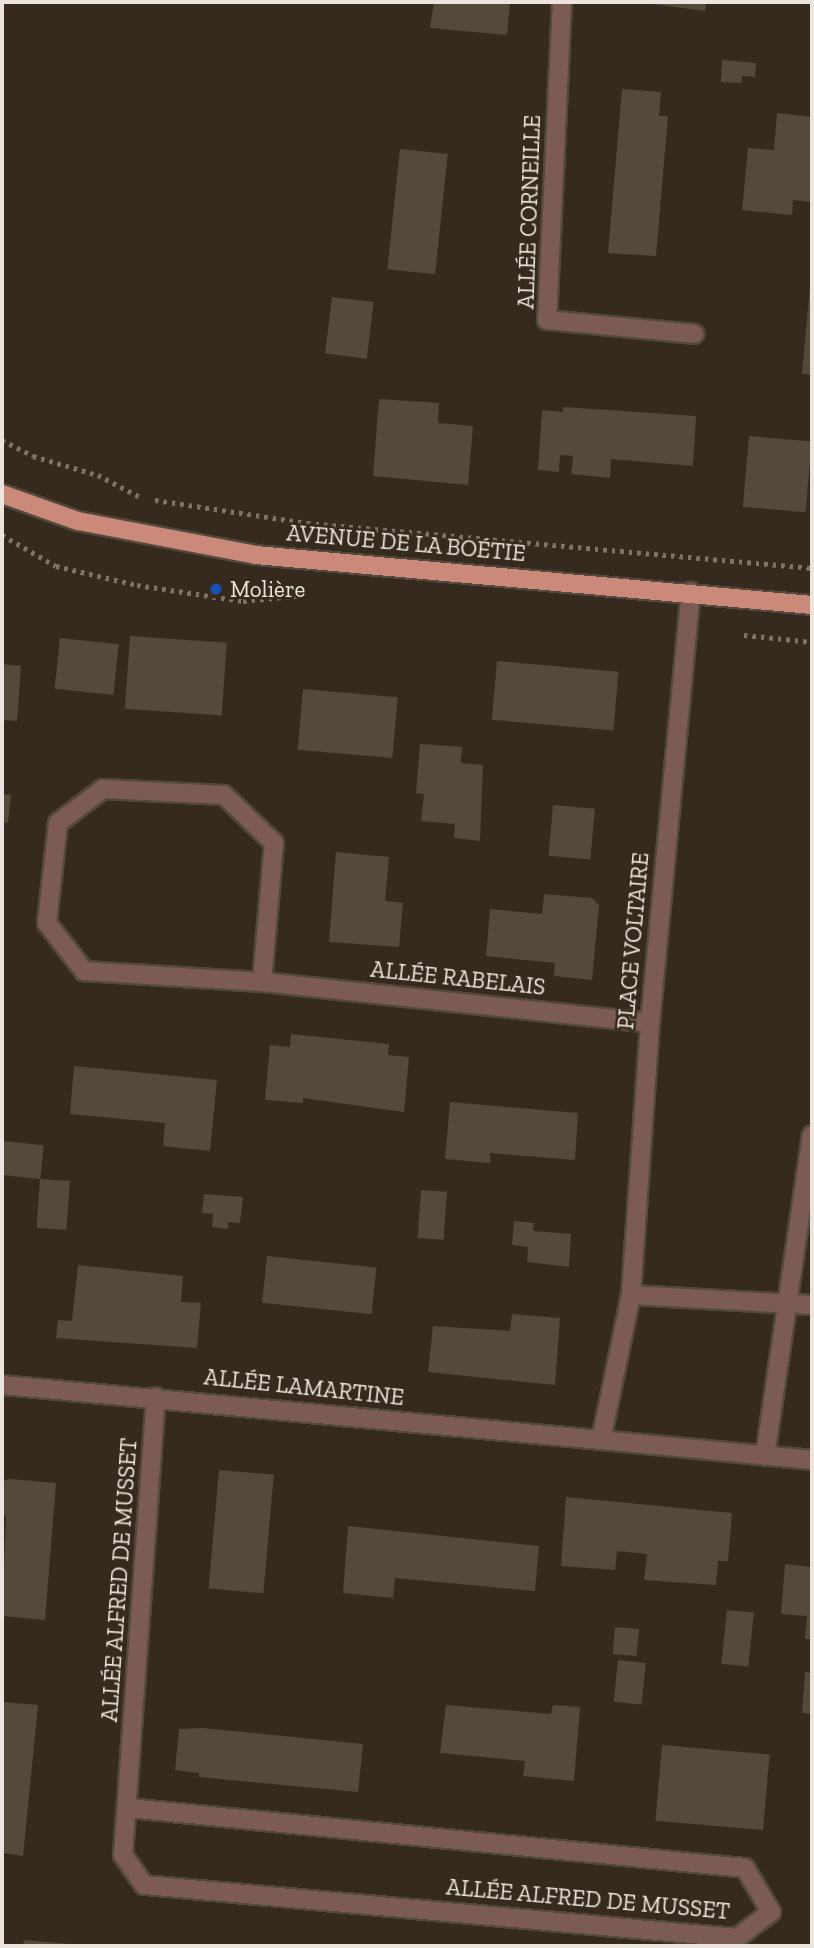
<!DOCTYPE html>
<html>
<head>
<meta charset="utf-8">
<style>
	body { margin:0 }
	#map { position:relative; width:814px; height:1948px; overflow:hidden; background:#352a1d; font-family:"Zilla Slab",serif }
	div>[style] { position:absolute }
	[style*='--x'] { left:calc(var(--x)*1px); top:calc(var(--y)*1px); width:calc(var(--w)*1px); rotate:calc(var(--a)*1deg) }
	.building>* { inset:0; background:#55493b; transform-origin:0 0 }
	.path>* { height:4.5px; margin-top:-2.25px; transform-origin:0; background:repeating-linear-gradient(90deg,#7d7469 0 3.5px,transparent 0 8.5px) }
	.roads { filter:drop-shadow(2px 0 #52483c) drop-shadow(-2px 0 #52483c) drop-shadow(0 2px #52483c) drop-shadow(0 -2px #52483c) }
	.minor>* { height:18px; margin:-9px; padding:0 9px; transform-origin:9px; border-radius:9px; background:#7c5b54 }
	.major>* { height:18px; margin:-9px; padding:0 9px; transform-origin:9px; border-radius:9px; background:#cb897a }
	.dots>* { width:19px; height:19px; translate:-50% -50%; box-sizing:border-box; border:4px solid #352a1d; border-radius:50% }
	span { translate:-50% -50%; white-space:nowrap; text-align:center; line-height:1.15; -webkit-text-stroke:5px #352a1d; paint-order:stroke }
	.street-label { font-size:23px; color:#ece5dd }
	.poi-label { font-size:23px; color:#ece5dd }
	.left { translate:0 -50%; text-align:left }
	.frame { position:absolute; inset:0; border:4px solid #ece5dd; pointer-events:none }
</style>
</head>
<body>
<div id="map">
	<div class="building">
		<i style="clip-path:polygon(434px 2px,510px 2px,507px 35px,430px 28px)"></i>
		<i style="clip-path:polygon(637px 2px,706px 2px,705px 11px)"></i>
		<i style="clip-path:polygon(722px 60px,756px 63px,755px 77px,742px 76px,742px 83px,721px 82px)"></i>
		<i style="clip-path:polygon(622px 89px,661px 92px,659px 116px,668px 116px,656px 256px,608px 253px)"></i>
		<i style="clip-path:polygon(777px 113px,812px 117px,812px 202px,793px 200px,792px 215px,742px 210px,748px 148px,774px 150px)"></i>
		<i style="left:400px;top:149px;width:48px;height:121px;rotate:6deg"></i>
		<i style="clip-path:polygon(810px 285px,812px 286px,812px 375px,802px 374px)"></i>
		<i style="left:332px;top:297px;width:42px;height:57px;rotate:7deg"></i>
		<i style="clip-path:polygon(379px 399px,439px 403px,438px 423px,473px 426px,468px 485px,373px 476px)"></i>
		<i style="clip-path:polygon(563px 407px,696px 416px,693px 466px,611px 459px,610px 478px,571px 474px,573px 456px,560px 455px,559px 472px,538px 470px,542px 410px,563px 412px)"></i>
		<i style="left:749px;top:436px;width:63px;height:71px;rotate:5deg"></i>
		<i style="left:130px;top:636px;width:97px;height:73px;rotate:4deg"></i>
		<i style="left:60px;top:638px;width:59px;height:51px;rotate:6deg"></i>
		<i style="left:497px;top:661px;width:122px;height:59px;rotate:5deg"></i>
		<i style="clip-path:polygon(2px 664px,21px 666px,17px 721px,2px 720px)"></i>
		<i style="left:303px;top:689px;width:95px;height:61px;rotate:5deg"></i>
		<i style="clip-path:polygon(420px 744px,462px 747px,461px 763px,483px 765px,480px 841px,454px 838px,455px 824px,421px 821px,424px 794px,416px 793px)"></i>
		<i style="clip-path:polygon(2px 794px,11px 795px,8px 823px,2px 822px)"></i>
		<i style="left:553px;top:805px;width:42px;height:51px;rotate:5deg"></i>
		<i style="clip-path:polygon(336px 852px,389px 857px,385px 901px,403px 903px,399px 947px,329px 942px)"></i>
		<i style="clip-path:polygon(544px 894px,592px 898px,599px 905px,592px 980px,554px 976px,555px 963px,486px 956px,490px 909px,542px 914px)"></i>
		<i style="clip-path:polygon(291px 1034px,389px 1044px,388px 1055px,409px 1057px,404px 1112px,303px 1098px,303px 1103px,265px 1100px,270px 1045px,290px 1047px)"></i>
		<i style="clip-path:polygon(74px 1066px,217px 1080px,210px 1151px,163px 1146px,165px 1123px,70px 1114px)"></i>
		<i style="clip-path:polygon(450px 1102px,578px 1113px,575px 1160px,490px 1153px,490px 1163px,445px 1159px)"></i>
		<i style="left:3px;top:1141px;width:41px;height:34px;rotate:6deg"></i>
		<i style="left:40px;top:1179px;width:30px;height:49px;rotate:4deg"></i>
		<i style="left:421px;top:1190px;width:26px;height:48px;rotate:4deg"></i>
		<i style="clip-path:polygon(204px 1194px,243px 1197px,240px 1223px,228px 1222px,228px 1229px,212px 1227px,213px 1214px,202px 1213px)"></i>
		<i style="clip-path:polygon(514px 1221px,534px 1223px,533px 1231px,571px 1234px,569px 1267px,527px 1262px,528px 1247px,512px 1245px)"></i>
		<i style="left:267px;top:1256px;width:110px;height:47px;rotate:6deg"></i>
		<i style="clip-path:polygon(78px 1265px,183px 1276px,181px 1302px,201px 1303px,197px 1348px,56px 1338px,58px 1320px,72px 1321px)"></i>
		<i style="clip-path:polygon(512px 1314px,560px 1318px,555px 1385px,428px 1372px,433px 1326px,510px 1331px)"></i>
		<i style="left:219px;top:1470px;width:55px;height:119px;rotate:5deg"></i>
		<i style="clip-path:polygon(10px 1479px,56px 1483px,45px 1620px,2px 1616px,6px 1516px,2px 1516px,2px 1481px)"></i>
		<i style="clip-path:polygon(566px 1497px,732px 1513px,728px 1561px,718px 1561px,716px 1585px,644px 1580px,647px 1554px,617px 1551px,615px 1570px,561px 1566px)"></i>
		<i style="clip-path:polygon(348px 1526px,539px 1546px,535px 1591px,395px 1578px,393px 1598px,343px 1593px)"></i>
		<i style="clip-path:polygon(785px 1564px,812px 1567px,812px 1639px,805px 1639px,807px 1616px,781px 1614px)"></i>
		<i style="left:727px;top:1610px;width:27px;height:54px;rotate:6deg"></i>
		<i style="left:615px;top:1627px;width:24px;height:27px;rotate:5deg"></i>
		<i style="left:618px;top:1660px;width:28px;height:42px;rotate:6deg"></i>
		<i style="clip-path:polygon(805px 1672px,812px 1673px,812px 1714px,802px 1713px)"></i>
		<i style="clip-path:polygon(2px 1702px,38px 1705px,23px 1856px,2px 1853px)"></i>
		<i style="clip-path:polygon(446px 1705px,551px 1714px,553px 1705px,580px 1707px,574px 1781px,523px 1776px,525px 1761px,440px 1753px)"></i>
		<i style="clip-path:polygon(203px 1728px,363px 1744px,358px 1792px,199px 1777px,199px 1773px,175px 1770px,179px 1729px)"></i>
		<i style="left:662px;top:1745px;width:108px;height:76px;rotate:5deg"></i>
		<i style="clip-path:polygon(24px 1940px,71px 1944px,71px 1946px,23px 1946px)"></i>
	</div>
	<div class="path">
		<i style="--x:2;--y:440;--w:35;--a:27"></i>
		<i style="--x:33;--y:456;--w:68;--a:16.3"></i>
		<i style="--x:98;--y:475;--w:47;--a:27.6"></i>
		<i style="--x:155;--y:500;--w:154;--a:8.6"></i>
		<i style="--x:307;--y:523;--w:507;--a:5.09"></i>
		<i style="--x:2;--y:535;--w:62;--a:29.9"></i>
		<i style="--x:56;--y:566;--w:83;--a:13.2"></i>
		<i style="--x:137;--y:585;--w:107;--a:8.6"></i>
		<i style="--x:243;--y:601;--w:60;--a:-5.7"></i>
		<i style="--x:744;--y:635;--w:68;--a:5.9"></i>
	</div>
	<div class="roads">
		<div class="minor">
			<i style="--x:562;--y:2;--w:318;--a:92.7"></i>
			<i style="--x:547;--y:320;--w:148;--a:5.4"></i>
			<i style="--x:262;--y:982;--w:140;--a:-85.1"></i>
			<i style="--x:274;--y:843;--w:69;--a:-136.2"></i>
			<i style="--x:224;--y:795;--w:121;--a:-177.2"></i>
			<i style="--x:103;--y:789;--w:56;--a:142.9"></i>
			<i style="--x:58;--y:823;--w:101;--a:96.3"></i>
			<i style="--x:47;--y:923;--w:61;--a:52.4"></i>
			<i style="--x:84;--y:971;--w:178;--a:3.5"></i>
			<i style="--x:262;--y:982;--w:390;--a:6"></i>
			<i style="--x:631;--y:1295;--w:273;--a:-86"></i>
			<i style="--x:650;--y:1023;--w:433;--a:-84.6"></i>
			<i style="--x:812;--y:1305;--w:181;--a:-176.8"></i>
			<i style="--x:631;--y:1295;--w:148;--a:101.7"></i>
			<i style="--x:601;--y:1440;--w:212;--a:5.4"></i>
			<i style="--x:2;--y:1385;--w:602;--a:5.25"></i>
			<i style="--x:765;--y:1456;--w:324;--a:-81.7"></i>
			<i style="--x:128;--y:1808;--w:620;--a:5.55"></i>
			<i style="--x:745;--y:1868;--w:51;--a:59.4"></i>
			<i style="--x:771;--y:1912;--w:43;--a:142.6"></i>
			<i style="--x:737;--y:1938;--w:595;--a:-174.89"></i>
			<i style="--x:144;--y:1885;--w:37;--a:-125"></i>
			<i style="--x:123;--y:1855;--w:459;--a:-85.9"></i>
		</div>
		<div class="major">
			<i style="--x:2;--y:494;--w:81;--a:19.6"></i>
			<i style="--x:78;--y:521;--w:181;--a:10.8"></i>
			<i style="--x:256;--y:555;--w:558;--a:5.14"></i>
		</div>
	</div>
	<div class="dots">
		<i style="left:216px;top:589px;background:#1a4fb4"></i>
	</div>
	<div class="street-label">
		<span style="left:529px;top:212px;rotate:-88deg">ALLÉE CORNEILLE</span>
		<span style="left:406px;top:543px;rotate:5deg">AVENUE DE LA BOÉTIE</span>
		<span style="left:633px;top:941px;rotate:-85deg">PLACE VOLTAIRE</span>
		<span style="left:458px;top:978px;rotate:6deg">ALLÉE RABELAIS</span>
		<span style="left:304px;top:1387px;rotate:6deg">ALLÉE LAMARTINE</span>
		<span style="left:119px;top:1580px;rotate:-86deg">ALLÉE ALFRED DE MUSSET</span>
		<span style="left:588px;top:1899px;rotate:5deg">ALLÉE ALFRED DE MUSSET</span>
	</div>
	<div class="poi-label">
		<span class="left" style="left:230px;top:589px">Molière</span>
	</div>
	<div class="frame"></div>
</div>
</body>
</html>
